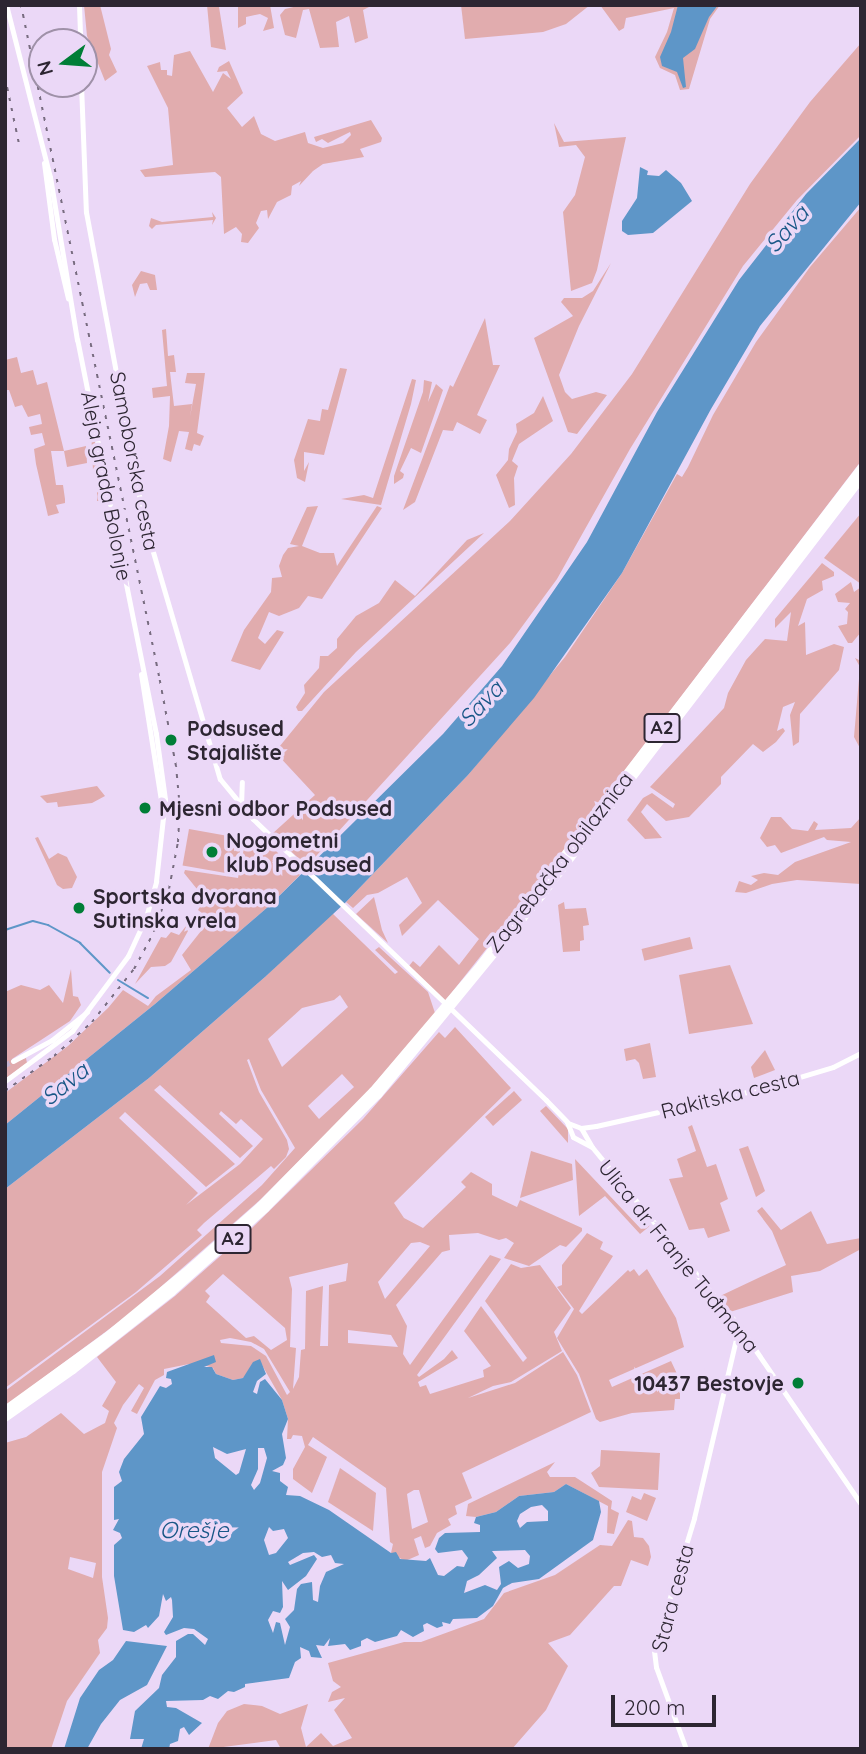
<!DOCTYPE html>
<html>
<head>
<meta charset="utf-8">
<style>
	body { margin:0 }
	#map { position:relative; width:866px; height:1754px; overflow:hidden; background:#ebd8f7; font-family:Quicksand,sans-serif }
	div>[style] { position:absolute }
	[style*='--x'] { left:calc(var(--x)*1px); top:calc(var(--y)*1px); width:calc(var(--w)*1px); rotate:calc(var(--a)*1deg) }
	.green>* { inset:0; background:#e1acae; transform-origin:0 0 }
	.water>* { inset:0; background:#5e96c8 }
	.stream>* { height:2px; margin:-1px; padding:0 1px; transform-origin:1px; border-radius:1px; background:#5e96c8 }
	.secondary-tunnel>* { height:5px; margin-top:-2.5px; transform-origin:0; background:repeating-linear-gradient(90deg,#c5b4d0 0 5px,transparent 0 7.5px) }
	.secondary>* { height:5px; margin:-2.5px; padding:0 2.5px; transform-origin:2.5px; border-radius:2.5px; background:#fff }
	.motorway>* { height:8px; margin:-4px; padding:0 4px; transform-origin:4px; border-radius:4px; background:#fff }
	.rail>* { height:2px; margin-top:-1px; transform-origin:0; background:repeating-linear-gradient(90deg,#786c80 0 3.5px,transparent 0 10.5px) }
	.dots>* { width:19px; height:19px; translate:-50% -50%; box-sizing:border-box; border:4px solid #ebd8f7; border-radius:50% }
	span { translate:-50% -50%; white-space:nowrap; text-align:center; line-height:1.15; -webkit-text-stroke:7px #ebd8f7; paint-order:stroke }
	.shield-label span { padding:2px 5px; background:#ebd8f7; border:2px solid; border-radius:5px; -webkit-text-stroke-width:0 }
	.shield-label { font-size:19px; color:#2d2632; font-weight:700 }
	.street-label { font-size:21px; color:#2d2632 }
	.poi-label { font-size:21px; color:#2d2632; font-weight:700 }
	.left { translate:0 -50%; text-align:left }
	.right { translate:-100% -50%; text-align:right }
	.water-label { font-size:23px; color:#195787; font-style:italic }
	.frame { position:absolute; inset:0; border:7px solid #2d2632; pointer-events:none }
	.north { position:absolute; left:28px; top:28px; width:70px; height:70px; box-sizing:border-box; background:#ebd8f7; border:2px solid #9f91a8; border-radius:50%; rotate:254deg; font-size:19px; font-weight:700; line-height:28px; text-align:center; color:#2d2632 }
	.north::after { content:''; display:block; margin:auto; width:24px; height:32px; background:#007e37; clip-path:polygon(50% 0,100% 100%,50% 72%,0 100%) }
	.scale { position:absolute; left:611px; top:1695px; width:105px; height:32px; box-sizing:border-box; border:4px solid #2d2632; border-top:0; padding-left:9px; font-size:21px; line-height:24px; white-space:nowrap; color:#2d2632; -webkit-text-stroke:5px #ebd8f7; paint-order:stroke }
</style>
</head>
<body>
<div id="map">
	<div class="green">
		<i style="clip-path:polygon(84px 5px,100px 5px,111px 49px,109px 55px,117px 72px,105px 81px,87px 36px)"></i>
		<i style="clip-path:polygon(207px 5px,223px 5px,219px 7px,226px 50px,211px 47px)"></i>
		<i style="clip-path:polygon(238px 5px,270px 5px,274px 28px,263px 31px,268px 18px,260px 14px,246px 17px,246px 24px,238px 28px)"></i>
		<i style="clip-path:polygon(302px 5px,373px 5px,363px 10px,368px 38px,355px 43px,349px 16px,336px 22px,339px 47px,320px 48px,309px 9px,303px 10px,296px 38px,285px 35px,280px 15px,285px 9px)"></i>
		<i style="clip-path:polygon(461px 5px,590px 5px,566px 24px,543px 32px,465px 39px)"></i>
		<i style="clip-path:polygon(600px 5px,720px 5px,710px 19px,689px 89px,680px 90px,675px 75px,660px 68px,655px 57px,667px 32px,674px 8px,626px 18px,624px 28px,619px 31px)"></i>
		<i style="clip-path:polygon(861px 43px,861px 135px,797px 200px,743px 266px,630px 449px,557px 579px,510px 643px,307px 866px,272px 834px,315px 795px,275px 752px,324px 692px,510px 521px,571px 454px,632px 374px,750px 184px,810px 102px)"></i>
		<i style="clip-path:polygon(190px 51px,213px 92px,223px 73px,231px 79px,227px 71px,217px 72px,219px 67px,229px 61px,243px 93px,227px 108px,242px 127px,254px 116px,261px 134px,275px 141px,305px 132px,308px 143px,323px 148px,343px 143px,351px 135px,350px 132px,328px 143px,322px 139px,316px 142px,314px 137px,371px 120px,382px 138px,381px 142px,360px 149px,364px 157px,323px 164px,313px 171px,299px 186px,301px 181px,292px 186px,291px 195px,277px 202px,268px 219px,267px 210px,261px 211px,256px 223px,259px 228px,248px 243px,241px 242px,242px 234px,236px 227px,224px 234px,221px 177px,215px 172px,145px 177px,140px 170px,173px 165px,168px 108px,147px 66px,160px 62px,161px 70px,167px 70px,167px 75px,172px 76px,174px 55px)"></i>
		<i style="clip-path:polygon(554px 123px,564px 142px,626px 137px,597px 270px,592px 283px,571px 291px,563px 212px,575px 195px,585px 157px,576px 145px,559px 147px)"></i>
		<i style="clip-path:polygon(861px 207px,861px 461px,548px 871px,445px 1001px,409px 966px,413px 961px,420px 967px,439px 945px,459px 965px,479px 939px,438px 900px,402px 936px,399px 925px,422px 903px,407px 877px,378px 893px,367px 895px,353px 908px,346px 902px,468px 775px,565px 657px,622px 573px,677px 474px,682px 477px,688px 467px,713px 415px,756px 342px,810px 267px)"></i>
		<i style="clip-path:polygon(212px 212px,216px 218px,212px 225px,213px 220px,156px 225px,152px 229px,149px 226px,151px 218px,162px 222px,213px 217px)"></i>
		<i style="clip-path:polygon(611px 263px,579px 326px,559px 375px,565px 392px,572px 399px,596px 392px,607px 395px,577px 434px,568px 432px,534px 338px,573px 316px,561px 302px,564px 298px,582px 298px,593px 291px)"></i>
		<i style="clip-path:polygon(141px 271px,155px 275px,157px 290px,150px 290px,147px 283px,140px 284px,135px 297px,132px 285px)"></i>
		<i style="clip-path:polygon(485px 318px,493px 365px,500px 365px,477px 415px,487px 420px,480px 434px,457px 422px,453px 431px,443px 430px,415px 502px,403px 510px,450px 385px,453px 387px)"></i>
		<i style="clip-path:polygon(166px 329px,168px 356px,174px 355px,176px 372px,170px 372px,174px 406px,192px 404px,190px 417px,196px 384px,185px 383px,187px 373px,205px 373px,197px 433px,204px 436px,200px 446px,194px 444px,192px 451px,185px 449px,189px 432px,179px 431px,171px 462px,163px 459px,169px 426px,170px 396px,153px 398px,152px 388px,167px 386px,162px 330px)"></i>
		<i style="clip-path:polygon(17px 357px,21px 373px,33px 370px,37px 385px,47px 382px,64px 451px,86px 446px,87px 463px,67px 467px,64px 451px,51px 451px,56px 485px,63px 485px,65px 499px,65px 503px,56px 505px,59px 513px,48px 516px,36px 464px,34px 449px,45px 445px,42px 433px,31px 435px,29px 427px,42px 424px,40px 414px,28px 417px,22px 405px,15px 407px,9px 390px,5px 390px,5px 360px)"></i>
		<i style="clip-path:polygon(340px 368px,347px 369px,324px 455px,304px 452px,304px 471px,309px 462px,305px 482px,297px 478px,294px 460px,308px 419px,320px 421px,322px 409px,328px 410px)"></i>
		<i style="clip-path:polygon(412px 379px,416px 380px,411px 404px,381px 505px,341px 499px,364px 495px,373px 498px)"></i>
		<i style="clip-path:polygon(424px 380px,432px 382px,428px 402px,436px 384px,443px 390px,421px 453px,411px 448px,400px 471px,404px 474px,403px 478px,394px 484px,394px 476px,423px 392px)"></i>
		<i style="clip-path:polygon(83px 390px,83px 389px,97px 452px,100px 484px,105px 500px,97px 501px,97px 471px,93px 470px,91px 431px)"></i>
		<i style="clip-path:polygon(543px 396px,553px 421px,519px 444px,512px 461px,518px 466px,514px 478px,515px 505px,509px 508px,496px 475px,508px 460px,509px 449px,517px 432px,516px 424px,534px 413px)"></i>
		<i style="clip-path:polygon(318px 506px,302px 546px,320px 553px,334px 553px,337px 566px,377px 506px,382px 508px,322px 599px,308px 596px,299px 608px,279px 616px,269px 612px,258px 638px,265px 644px,277px 630px,284px 632px,260px 670px,231px 661px,244px 630px,271px 592px,272px 578px,282px 577px,279px 566px,283px 555px,288px 548px,299px 546px,290px 544px,307px 507px)"></i>
		<i style="clip-path:polygon(861px 513px,861px 584px,824px 558px)"></i>
		<i style="clip-path:polygon(484px 533px,356px 652px,302px 711px,298px 711px,296px 707px,305px 693px,304px 685px,319px 668px,320px 656px,328px 656px,337px 648px,337px 639px,356px 616px,379px 603px,395px 580px,415px 596px,467px 540px)"></i>
		<i style="clip-path:polygon(822px 563px,834px 572px,834px 576px,822px 581px,823px 590px,807px 599px,798px 626px,805px 622px,806px 655px,834px 644px,844px 647px,839px 670px,800px 714px,799px 742px,793px 746px,790px 715px,795px 702px,783px 707px,777px 731px,783px 728px,785px 731px,776px 742px,763px 752px,753px 744px,721px 777px,721px 784px,689px 817px,666px 821px,647px 804px,641px 812px,662px 838px,645px 839px,627px 820px,643px 798px,652px 793px,673px 808px,675px 804px,650px 787px,724px 708px,728px 693px,746px 660px,765px 639px,787px 641px,791px 612px,775px 628px,775px 619px)"></i>
		<i style="clip-path:polygon(851px 582px,854px 592px,861px 587px,861px 632px,852px 643px,848px 643px,838px 626px,847px 624px,848px 612px,845px 609px,850px 603px,838px 602px,835px 594px)"></i>
		<i style="clip-path:polygon(855px 658px,861px 661px,861px 750px,854px 737px,860px 667px)"></i>
		<i style="clip-path:polygon(97px 786px,105px 796px,92px 803px,58px 807px,57px 802px,47px 803px,40px 796px)"></i>
		<i style="clip-path:polygon(771px 817px,781px 817px,792px 829px,808px 831px,814px 821px,818px 824px,815px 830px,851px 828px,861px 817px,861px 884px,797px 880px,772px 884px,746px 893px,735px 892px,739px 881px,751px 885px,758px 880px,751px 876px,764px 873px,778px 875px,795px 862px,851px 842px,827px 840px,824px 837px,781px 853px,775px 845px,767px 847px,760px 838px)"></i>
		<i style="left:189px;top:829px;width:54px;height:37px;rotate:10deg"></i>
		<i style="clip-path:polygon(38px 837px,49px 859px,58px 853px,67px 857px,77px 877px,72px 888px,63px 889px,57px 885px,35px 838px)"></i>
		<i style="clip-path:polygon(246px 838px,267px 842px,300px 875px,269px 906px,155px 1004px,5px 1125px,5px 1093px,68px 1046px,108px 1008px,123px 990px,148px 1006px,156px 996px,191px 970px,182px 955px,205px 926px,206px 916px,198px 910px,202px 903px,201px 894px,184px 873px,185px 870px,238px 878px)"></i>
		<i style="clip-path:polygon(374px 897px,382px 930px,388px 943px,356px 914px)"></i>
		<i style="clip-path:polygon(564px 902px,565px 909px,586px 908px,589px 925px,583px 926px,584px 940px,580px 941px,580px 951px,563px 952px,558px 905px)"></i>
		<i style="clip-path:polygon(evenodd,332px 913px,395px 974px,398px 972px,375px 950px,379px 947px,428px 992px,435px 1013px,364px 1096px,261px 1199px,131px 1313px,5px 1406px,5px 1391px,160px 1276px,262px 1185px,295px 1148px,261px 1090px,249px 1059px,247px 1060px,259px 1092px,287px 1140px,289px 1149px,286px 1157px,274px 1169px,271px 1166px,204px 1223px,197px 1230px,202px 1235px,136px 1292px,5px 1388px,5px 1189px,149px 1078px,265px 977px,332px 913px,340px 995px,348px 1007px,282px 1067px,268px 1039px,302px 1008px,334px 1000px,340px 995px,332px 913px,342px 1074px,354px 1087px,319px 1119px,308px 1106px,342px 1074px,332px 913px,160px 1085px,240px 1158px,253px 1146px,219px 1114px,221px 1111px,236px 1124px,241px 1119px,263px 1139px,240px 1164px,186px 1205px,198px 1193px,119px 1118px,125px 1112px,206px 1187px,235px 1164px,154px 1090px,160px 1085px)"></i>
		<i style="clip-path:polygon(186px 926px,188px 931px,171px 962px,165px 966px,151px 967px,135px 984px,161px 937px,166px 938px,171px 932px,179px 935px)"></i>
		<i style="left:690px;top:937px;width:12px;height:50px;rotate:76deg"></i>
		<i style="clip-path:polygon(730px 965px,753px 1024px,689px 1034px,679px 975px)"></i>
		<i style="clip-path:polygon(71px 969px,73px 996px,78px 997px,81px 1005px,70px 1021px,12px 1059px,12px 1063px,26px 1058px,27px 1063px,5px 1079px,5px 992px,21px 985px,40px 990px,49px 985px,63px 1003px)"></i>
		<i style="clip-path:polygon(evenodd,455px 1027px,511px 1088px,394px 1203px,404px 1218px,423px 1228px,466px 1187px,461px 1182px,471px 1172px,492px 1184px,492px 1195px,517px 1207px,520px 1200px,582px 1228px,582px 1231px,566px 1247px,560px 1245px,529px 1266px,504px 1258px,514px 1243px,506px 1238px,499px 1240px,478px 1233px,449px 1235px,450px 1250px,442px 1252px,396px 1305px,407px 1326px,403px 1354px,410px 1365px,490px 1255px,501px 1259px,417px 1375px,419px 1377px,444px 1359px,452px 1350px,458px 1358px,418px 1382px,420px 1387px,426px 1385px,430px 1394px,484px 1377px,483px 1370px,491px 1366px,464px 1331px,481px 1306px,523px 1362px,527px 1358px,485px 1301px,511px 1264px,521px 1268px,540px 1265px,571px 1308px,554px 1332px,562px 1351px,511px 1382px,493px 1386px,468px 1398px,515px 1383px,563px 1352px,577px 1375px,591px 1412px,462px 1473px,472px 1498px,455px 1506px,457px 1514px,448px 1519px,451px 1525px,437px 1533px,430px 1546px,425px 1548px,421px 1536px,414px 1539px,419px 1555px,405px 1561px,391px 1553px,393px 1544px,390px 1542px,386px 1488px,313px 1437px,308px 1445px,327px 1457px,312px 1493px,293px 1479px,293px 1469px,305px 1447px,302px 1436px,293px 1435px,291px 1439px,287px 1439px,288px 1419px,282px 1400px,262px 1365px,243px 1378px,233px 1380px,216px 1374px,213px 1368px,204px 1365px,189px 1364px,164px 1369px,164px 1375px,155px 1380px,137px 1414px,131px 1411px,144px 1388px,139px 1384px,123px 1405px,114px 1423px,117px 1428px,102px 1472px,102px 1577px,108px 1618px,107px 1628px,98px 1640px,100px 1653px,67px 1701px,51px 1749px,5px 1749px,5px 1443px,26px 1437px,61px 1413px,84px 1434px,105px 1423px,109px 1411px,102px 1406px,116px 1382px,97px 1357px,175px 1296px,252px 1228px,363px 1119px,439px 1032px,445px 1038px,455px 1027px,420px 1242px,430px 1246px,385px 1299px,378px 1282px,411px 1243px,420px 1242px,455px 1027px,348px 1263px,346px 1281px,329px 1285px,328px 1346px,320px 1346px,323px 1286px,306px 1291px,305px 1349px,301px 1350px,299px 1377px,293px 1389px,296px 1348px,290px 1347px,292px 1289px,289px 1277px,348px 1263px,455px 1027px,223px 1274px,285px 1328px,287px 1340px,271px 1350px,254px 1336px,246px 1338px,206px 1302px,210px 1296px,205px 1291px,223px 1274px,455px 1027px,348px 1330px,391px 1335px,398px 1347px,348px 1343px,348px 1330px,455px 1027px,230px 1338px,251px 1342px,264px 1349px,290px 1392px,287px 1395px,266px 1356px,251px 1346px,221px 1343px,220px 1340px,230px 1338px,455px 1027px,414px 1490px,419px 1490px,428px 1522px,412px 1529px,407px 1494px,414px 1490px,455px 1027px,70px 1557px,96px 1563px,93px 1578px,68px 1569px,70px 1557px)"></i>
		<i style="clip-path:polygon(650px 1043px,656px 1077px,643px 1079px,639px 1063px,635px 1059px,626px 1061px,624px 1049px)"></i>
		<i style="clip-path:polygon(765px 1050px,775px 1070px,754px 1078px,751px 1067px)"></i>
		<i style="left:514px;top:1091px;width:12px;height:39px;rotate:48deg"></i>
		<i style="clip-path:polygon(546px 1106px,568px 1129px,568px 1143px,540px 1111px)"></i>
		<i style="clip-path:polygon(692px 1125px,707px 1167px,716px 1164px,728px 1199px,720px 1203px,730px 1231px,708px 1238px,704px 1228px,689px 1230px,669px 1179px,683px 1177px,677px 1159px,696px 1151px,688px 1127px)"></i>
		<i style="clip-path:polygon(748px 1146px,765px 1191px,756px 1197px,739px 1149px)"></i>
		<i style="clip-path:polygon(531px 1151px,572px 1164px,573px 1180px,520px 1198px)"></i>
		<i style="clip-path:polygon(575px 1159px,641px 1229px,651px 1225px,640px 1234px,605px 1196px,579px 1216px)"></i>
		<i style="clip-path:polygon(762px 1207px,781px 1230px,811px 1211px,827px 1244px,861px 1238px,861px 1249px,820px 1271px,791px 1276px,793px 1292px,730px 1312px,718px 1297px,786px 1265px,772px 1231px,757px 1211px)"></i>
		<i style="clip-path:polygon(587px 1233px,603px 1242px,600px 1249px,613px 1256px,579px 1311px,582px 1314px,628px 1270px,630px 1272px,634px 1269px,639px 1276px,647px 1269px,676px 1318px,684px 1347px,609px 1380px,612px 1387px,671px 1361px,678px 1376px,672px 1377px,672px 1383px,680px 1385px,680px 1399px,675px 1399px,674px 1410px,632px 1413px,600px 1422px,596px 1419px,579px 1374px,557px 1338px,574px 1309px,557px 1287px,562px 1285px,562px 1265px)"></i>
		<i style="clip-path:polygon(601px 1450px,660px 1453px,658px 1490px,599px 1487px,591px 1473px,600px 1466px)"></i>
		<i style="clip-path:polygon(555px 1462px,547px 1472px,550px 1477px,575px 1477px,612px 1501px,611px 1509px,619px 1513px,614px 1534px,607px 1533px,608px 1506px,566px 1484px,554px 1492px,519px 1496px,496px 1512px,476px 1517px,466px 1516px,468px 1504px)"></i>
		<i style="clip-path:polygon(340px 1468px,376px 1493px,373px 1531px,328px 1502px)"></i>
		<i style="clip-path:polygon(644px 1493px,656px 1498px,647px 1521px,626px 1512px,632px 1496px,641px 1500px)"></i>
		<i style="clip-path:polygon(628px 1520px,632px 1521px,634px 1537px,643px 1538px,649px 1546px,651px 1557px,648px 1566px,631px 1560px,621px 1586px,614px 1586px,570px 1635px,548px 1643px,568px 1666px,546px 1710px,512px 1749px,281px 1749px,276px 1740px,208px 1749px,218px 1723px,227px 1711px,244px 1704px,262px 1706px,280px 1714px,308px 1704px,301px 1728px,306px 1747px,321px 1733px,333px 1746px,352px 1738px,334px 1710px,345px 1698px,328px 1702px,332px 1692px,341px 1687px,333px 1681px,328px 1663px,404px 1642px,421px 1642px,484px 1619px,504px 1593px,555px 1575px,600px 1545px,612px 1546px)"></i>
	</div>
	<div class="water">
		<i style="clip-path:polygon(678px 5px,718px 5px,709px 17px,695px 49px,683px 58px,686px 87px,683px 88px,677px 72px,662px 66px,660px 57px,671px 32px)"></i>
		<i style="clip-path:polygon(861px 138px,861px 202px,760px 326px,711px 409px,622px 573px,534px 698px,468px 775px,346px 902px,265px 977px,149px 1078px,5px 1189px,5px 1125px,155px 1004px,269px 906px,443px 734px,502px 666px,587px 542px,657px 412px,739px 280px,806px 194px)"></i>
		<i style="clip-path:polygon(640px 167px,648px 171px,647px 175px,659px 176px,666px 170px,681px 183px,692px 201px,653px 233px,628px 235px,622px 231px,622px 221px,637px 198px)"></i>
		<i style="clip-path:polygon(evenodd,214px 1355px,216px 1362px,204px 1367px,212px 1367px,216px 1374px,233px 1380px,243px 1378px,253px 1362px,260px 1359px,266px 1374px,257px 1381px,253px 1392px,257px 1394px,260px 1382px,265px 1379px,282px 1400px,288px 1419px,282px 1434px,286px 1458px,283px 1465px,272px 1471px,280px 1473px,280px 1481px,288px 1487px,286px 1495px,300px 1496px,329px 1510px,391px 1553px,396px 1552px,400px 1559px,426px 1561px,430px 1558px,438px 1575px,444px 1576px,457px 1566px,464px 1567px,468px 1558px,462px 1550px,438px 1553px,435px 1549px,439px 1538px,445px 1533px,480px 1532px,480px 1525px,474px 1523px,476px 1517px,496px 1512px,519px 1496px,554px 1492px,566px 1484px,599px 1501px,601px 1512px,593px 1540px,539px 1579px,512px 1583px,503px 1588px,493px 1606px,477px 1618px,453px 1619px,450px 1624px,442px 1622px,443px 1626px,437px 1628px,427px 1623px,423px 1625px,424px 1631px,413px 1637px,401px 1630px,397px 1636px,375px 1642px,367px 1638px,361px 1641px,361px 1646px,350px 1650px,345px 1644px,328px 1646px,330px 1638px,324px 1646px,316px 1645px,322px 1658px,311px 1657px,309px 1651px,300px 1647px,301px 1658px,295px 1662px,289px 1678px,245px 1684px,245px 1687px,234px 1692px,228px 1691px,218px 1699px,210px 1696px,203px 1700px,166px 1701px,167px 1707px,176px 1708px,202px 1723px,189px 1735px,184px 1727px,180px 1729px,178px 1741px,170px 1744px,169px 1749px,141px 1749px,144px 1739px,130px 1739px,135px 1711px,159px 1688px,162px 1675px,176px 1657px,176px 1641px,188px 1634px,193px 1634px,205px 1645px,208px 1639px,194px 1629px,184px 1628px,166px 1635px,164px 1632px,173px 1617px,172px 1600px,171px 1597px,166px 1601px,163px 1594px,159px 1616px,148px 1628px,146px 1625px,134px 1632px,123px 1630px,114px 1576px,114px 1545px,122px 1538px,120px 1533px,113px 1530px,119px 1519px,114px 1520px,114px 1487px,122px 1481px,119px 1472px,124px 1459px,144px 1434px,141px 1417px,160px 1386px,166px 1388px,172px 1384px,171px 1379px,166px 1378px,167px 1372px,214px 1355px,213px 1447px,227px 1454px,246px 1449px,239px 1473px,236px 1475px,215px 1458px,213px 1447px,214px 1355px,258px 1448px,264px 1448px,267px 1458px,260px 1483px,254px 1490px,251px 1485px,258px 1469px,258px 1448px,214px 1355px,542px 1505px,548px 1511px,548px 1521px,527px 1522px,520px 1528px,517px 1521px,520px 1514px,531px 1507px,542px 1505px,214px 1355px,269px 1527px,273px 1531px,284px 1529px,288px 1538px,276px 1553px,269px 1555px,264px 1540px,269px 1527px,214px 1355px,525px 1550px,530px 1556px,529px 1564px,518px 1568px,509px 1561px,499px 1567px,501px 1584px,497px 1590px,485px 1585px,464px 1593px,467px 1581px,479px 1575px,497px 1558px,492px 1551px,525px 1550px,214px 1355px,314px 1552px,322px 1557px,331px 1555px,335px 1563px,344px 1564px,326px 1572px,320px 1586px,318px 1602px,313px 1600px,312px 1582px,301px 1584px,297px 1589px,294px 1610px,285px 1619px,290px 1627px,285px 1645px,280px 1623px,276px 1622px,273px 1633px,268px 1620px,273px 1611px,280px 1613px,283px 1607px,282px 1581px,288px 1590px,306px 1576px,317px 1559px,314px 1555px,290px 1565px,288px 1562px,303px 1553px,314px 1552px)"></i>
		<i style="clip-path:polygon(126px 1641px,167px 1646px,147px 1685px,120px 1700px,101px 1724px,87px 1749px,64px 1749px,80px 1698px,99px 1670px,113px 1660px)"></i>
	</div>
	<div class="stream">
		<i style="--x:5;--y:930;--w:29;--a:-18"></i>
		<i style="--x:33;--y:921;--w:16;--a:15"></i>
		<i style="--x:48;--y:925;--w:37;--a:29"></i>
		<i style="--x:80;--y:943;--w:42;--a:45"></i>
		<i style="--x:118;--y:980;--w:35;--a:31"></i>
	</div>
	<div class="secondary-tunnel">
		<i style="--x:5;--y:1065;--w:9;--a:-27"></i>
	</div>
	<div class="secondary">
		<i style="--x:79;--y:5;--w:37;--a:88"></i>
		<i style="--x:81;--y:84;--w:128;--a:87.8"></i>
		<i style="--x:86;--y:212;--w:311;--a:79.4"></i>
		<i style="--x:143;--y:518;--w:272;--a:73.6"></i>
		<i style="--x:220;--y:779;--w:52;--a:50.5"></i>
		<i style="--x:253;--y:819;--w:406;--a:43.8"></i>
		<i style="--x:546;--y:1100;--w:30;--a:46"></i>
		<i style="--x:567;--y:1122;--w:16;--a:68"></i>
		<i style="--x:573;--y:1137;--w:21;--a:28"></i>
		<i style="--x:44;--y:163;--w:77;--a:82.5"></i>
		<i style="--x:54;--y:239;--w:61;--a:76.7"></i>
		<i style="--x:141;--y:674;--w:134;--a:81"></i>
		<i style="--x:241;--y:806;--w:24;--a:-88"></i>
		<i style="--x:13;--y:1061;--w:44;--a:-28.3"></i>
		<i style="--x:52;--y:1040;--w:45;--a:-38.7"></i>
		<i style="--x:5;--y:1081;--w:84;--a:-36.7"></i>
		<i style="--x:72;--y:1031;--w:94;--a:-53.3"></i>
		<i style="--x:128;--y:956;--w:43;--a:-65.2"></i>
		<i style="--x:146;--y:917;--w:37;--a:-74"></i>
		<i style="--x:156;--y:881;--w:82;--a:-83.7"></i>
		<i style="--x:165;--y:799;--w:66;--a:-97.9"></i>
		<i style="--x:156;--y:734;--w:402;--a:-101.3"></i>
		<i style="--x:77;--y:340;--w:165;--a:-99.4"></i>
		<i style="--x:50;--y:177;--w:178;--a:-104.3"></i>
		<i style="--x:568;--y:1123;--w:14;--a:21"></i>
		<i style="--x:581;--y:1128;--w:15;--a:-8"></i>
		<i style="--x:596;--y:1126;--w:164;--a:-12.7"></i>
		<i style="--x:756;--y:1090;--w:80;--a:-16.6"></i>
		<i style="--x:833;--y:1067;--w:31;--a:-27"></i>
		<i style="--x:581;--y:1128;--w:22;--a:60"></i>
		<i style="--x:592;--y:1147;--w:232;--a:50.6"></i>
		<i style="--x:739;--y:1326;--w:216;--a:55.6"></i>
		<i style="--x:686;--y:1749;--w:87;--a:-110.1"></i>
		<i style="--x:656;--y:1667;--w:17;--a:-97"></i>
		<i style="--x:654;--y:1650;--w:138;--a:-73.1"></i>
		<i style="--x:694;--y:1518;--w:197;--a:-76.8"></i>
	</div>
	<div class="motorway">
		<i style="--x:5;--y:1410;--w:125;--a:-35.9"></i>
		<i style="--x:106;--y:1337;--w:109;--a:-39.4"></i>
		<i style="--x:190;--y:1268;--w:94;--a:-41.5"></i>
		<i style="--x:260;--y:1206;--w:161;--a:-45.5"></i>
		<i style="--x:373;--y:1091;--w:167;--a:-49.6"></i>
		<i style="--x:481;--y:964;--w:625;--a:-52.54"></i>
		<i style="--x:5;--y:1418;--w:83;--a:-35.2"></i>
		<i style="--x:73;--y:1370;--w:126;--a:-38.2"></i>
		<i style="--x:172;--y:1292;--w:125;--a:-41.7"></i>
		<i style="--x:265;--y:1209;--w:161;--a:-45.3"></i>
		<i style="--x:378;--y:1095;--w:260;--a:-50.6"></i>
		<i style="--x:543;--y:894;--w:523;--a:-52.54"></i>
	</div>
	<div class="rail">
		<i style="--x:5;--y:77;--w:68;--a:78.2"></i>
		<i style="--x:5;--y:1091;--w:60;--a:-35.5"></i>
		<i style="--x:54;--y:1056;--w:51;--a:-41.8"></i>
		<i style="--x:92;--y:1022;--w:68;--a:-51.6"></i>
		<i style="--x:134;--y:969;--w:42;--a:-61.6"></i>
		<i style="--x:154;--y:932;--w:46;--a:-70.8"></i>
		<i style="--x:169;--y:889;--w:48;--a:-79.2"></i>
		<i style="--x:178;--y:842;--w:33;--a:-87"></i>
		<i style="--x:180;--y:809;--w:43;--a:-95.3"></i>
		<i style="--x:176;--y:766;--w:92;--a:-100.7"></i>
		<i style="--x:159;--y:676;--w:685;--a:-101.62"></i>
	</div>
	<div class="dots">
		<i style="left:171px;top:740px;background:#007e37"></i>
		<i style="left:145px;top:808px;background:#007e37"></i>
		<i style="left:212px;top:852px;background:#007e37"></i>
		<i style="left:79px;top:908px;background:#007e37"></i>
		<i style="left:798px;top:1383px;background:#007e37"></i>
	</div>
	<div class="shield-label">
		<span style="left:662px;top:728px">A2</span>
		<span style="left:233px;top:1239px">A2</span>
	</div>
	<div class="street-label">
		<span style="left:135px;top:461px;rotate:79deg">Samoborska cesta</span>
		<span style="left:107px;top:486px;rotate:79deg">Aleja grada Bolonje</span>
		<span style="left:559px;top:862px;rotate:-52deg">Zagrebačka obilaznica</span>
		<span style="left:730px;top:1094px;rotate:-14deg">Rakitska cesta</span>
		<span style="left:679px;top:1256px;rotate:51deg">Ulica dr. Franje Tuđmana</span>
		<span style="left:672px;top:1598px;rotate:-75deg">Stara cesta</span>
	</div>
	<div class="poi-label">
		<span class="left" style="left:187px;top:740px">Podsused<br>Stajalište</span>
		<span class="left" style="left:159px;top:808px">Mjesni odbor Podsused</span>
		<span class="left" style="left:226px;top:852px">Nogometni<br>klub Podsused</span>
		<span class="left" style="left:93px;top:908px">Sportska dvorana<br>Sutinska vrela</span>
		<span class="right" style="left:784px;top:1383px">10437 Bestovje</span>
	</div>
	<div class="water-label">
		<span style="left:787px;top:229px;rotate:-49deg">Sava</span>
		<span style="left:481px;top:704px;rotate:-47deg">Sava</span>
		<span style="left:65px;top:1084px;rotate:-39deg">Sava</span>
		<span style="left:194px;top:1530px">Orešje</span>
	</div>
	<div class="frame"></div>
	<div class="north">N</div>
	<div class="scale">200 m</div>
</div>
</body>
</html>
